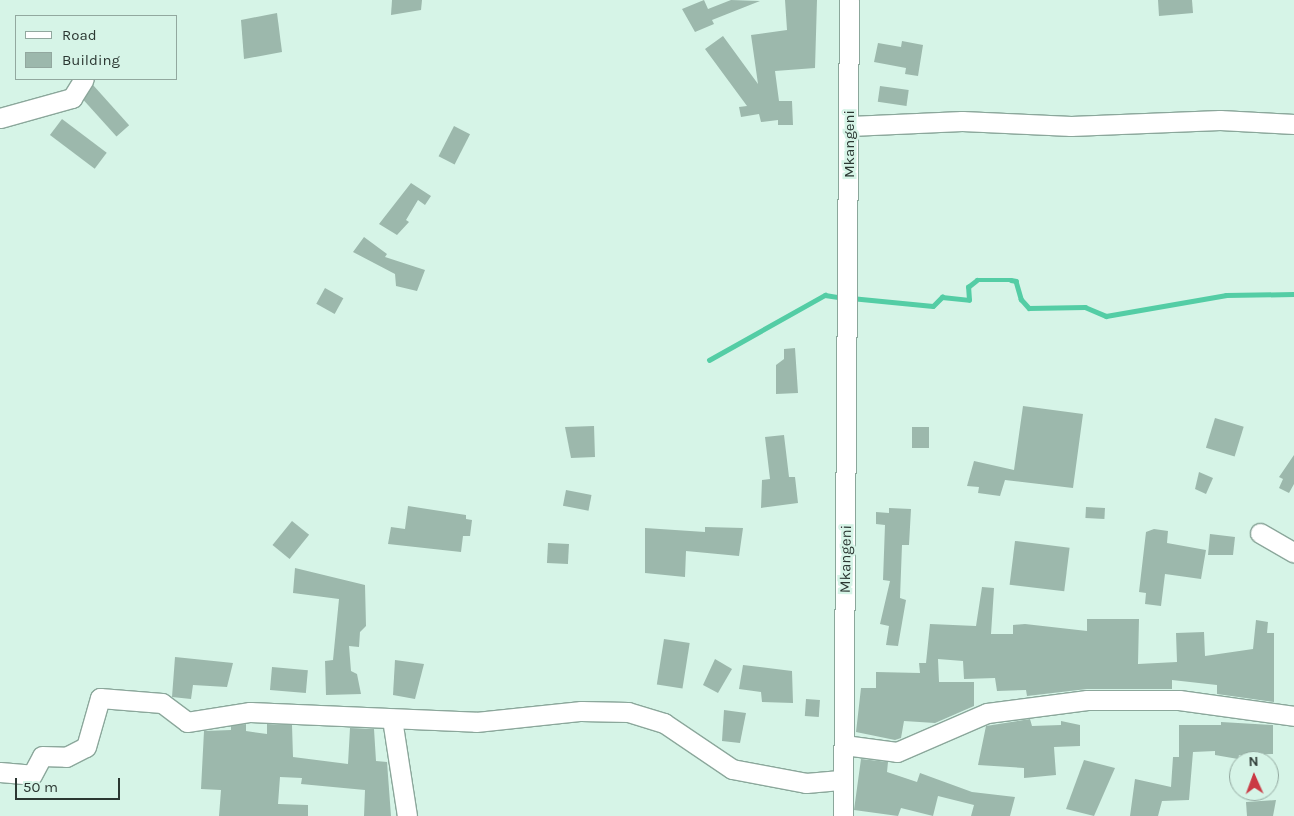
<!DOCTYPE html>
<html>
<head>
<meta charset="utf-8">
<style>
	body { margin:0 }
	#map { position:relative; width:1294px; height:816px; overflow:hidden; background:#d6f4e7; font-family:Karla,sans-serif }
	div>[style] { position:absolute }
	[style*='--x'] { left:calc(var(--x)*1px); top:calc(var(--y)*1px); width:calc(var(--w)*1px); rotate:calc(var(--a)*1deg) }
	.stream>* { height:4.5px; margin:-2.25px; padding:0 2.25px; transform-origin:2.25px; border-radius:2.25px; background:#54cda5 }
	.building>* { inset:0; background:#9cb8ac; transform-origin:0 0 }
	.roads { filter:drop-shadow(1px 0 #8ba79b) drop-shadow(-1px 0 #8ba79b) drop-shadow(0 1px #8ba79b) drop-shadow(0 -1px #8ba79b) }
	.minor>* { height:19px; margin:-9.5px; padding:0 9.5px; transform-origin:9.5px; border-radius:9.5px; background:#fff }
	span { translate:-50% -50%; white-space:nowrap; text-align:center; line-height:1.15; -webkit-text-stroke:5px #d6f4e7; paint-order:stroke }
	.street-label { font-size:15px; color:#2b3732 }
	.legend { position:absolute; left:15px; top:15px; width:162px; height:65px; box-sizing:border-box; background:#d6f4e7; border:1px solid #92a89f; margin:0; padding:6px 9px; list-style:none; font-size:15px; color:#2b3732 }
	.legend li { display:flex; align-items:center; gap:10px; height:25px }
	.legend b { width:25px; border:1px solid #92a89f }
	.north { position:absolute; left:1229px; top:751px; width:50px; height:50px; box-sizing:border-box; background:#d6f4e7; border:1px solid #92a89f; border-radius:50%; rotate:358deg; font-size:14px; font-weight:700; line-height:20px; text-align:center; color:#2b3732 }
	.north::after { content:''; display:block; margin:auto; width:18px; height:22px; background:#ca3a44; clip-path:polygon(50% 0,100% 100%,50% 72%,0 100%) }
	.scale { position:absolute; left:15px; top:778px; width:105px; height:22px; box-sizing:border-box; border:2px solid #2b3732; border-top:0; padding-left:6px; font-size:15px; line-height:18px; white-space:nowrap; color:#2b3732; -webkit-text-stroke:4px #d6f4e7; paint-order:stroke }
</style>
</head>
<body>
<div id="map">
	<div class="stream">
		<i style="--x:851;--y:298;--w:82;--a:5.6"></i>
		<i style="--x:933;--y:306;--w:13;--a:-45"></i>
		<i style="--x:942;--y:297;--w:27;--a:6"></i>
		<i style="--x:969;--y:300;--w:13;--a:-94"></i>
		<i style="--x:968;--y:287;--w:11;--a:-38"></i>
		<i style="--x:977;--y:280;--w:34;--a:0"></i>
		<i style="--x:1011;--y:280;--w:5;--a:11"></i>
		<i style="--x:1016;--y:281;--w:19;--a:74"></i>
		<i style="--x:1021;--y:299;--w:12;--a:48"></i>
		<i style="--x:1029;--y:308;--w:56;--a:-1"></i>
		<i style="--x:1085;--y:307;--w:23;--a:23"></i>
		<i style="--x:1106;--y:316;--w:122;--a:-9.9"></i>
		<i style="--x:1226;--y:295;--w:68;--a:-0.8"></i>
		<i style="--x:709;--y:360;--w:133;--a:-29.3"></i>
		<i style="--x:825;--y:295;--w:18;--a:9"></i>
	</div>
	<div class="building">
		<i style="clip-path:polygon(392px 0,422px 0,421px 10px,391px 15px)"></i>
		<i style="clip-path:polygon(704px 0,708px 9px,731px 0,760px 1px,712px 20px,714px 24px,695px 32px,682px 9px)"></i>
		<i style="clip-path:polygon(785px 0,817px 0,815px 68px,775px 71px,779px 101px,792px 101px,793px 125px,778px 125px,778px 120px,761px 122px,759px 114px,741px 117px,739px 107px,747px 106px,705px 49px,723px 36px,758px 84px,751px 35px,787px 30px)"></i>
		<i style="clip-path:polygon(1158px 0,1192px 0,1193px 13px,1159px 16px)"></i>
		<i style="clip-path:polygon(277px 13px,282px 52px,244px 59px,241px 20px)"></i>
		<i style="clip-path:polygon(902px 41px,923px 45px,918px 76px,905px 74px,906px 68px,874px 62px,878px 43px,901px 47px)"></i>
		<i style="left:93px;top:85px;width:54px;height:17px;rotate:48deg"></i>
		<i style="left:880px;top:86px;width:29px;height:16px;rotate:8deg"></i>
		<i style="left:62px;top:119px;width:56px;height:20px;rotate:37deg"></i>
		<i style="left:454px;top:126px;width:18px;height:34px;rotate:27deg"></i>
		<i style="clip-path:polygon(411px 183px,431px 196px,425px 205px,418px 200px,406px 220px,409px 222px,397px 235px,379px 224px)"></i>
		<i style="clip-path:polygon(364px 237px,387px 254px,385px 257px,425px 270px,417px 291px,396px 286px,395px 274px,353px 252px)"></i>
		<i style="left:325px;top:288px;width:21px;height:18px;rotate:29deg"></i>
		<i style="clip-path:polygon(795px 348px,798px 393px,776px 394px,776px 365px,784px 359px,784px 349px)"></i>
		<i style="clip-path:polygon(1023px 406px,1083px 414px,1073px 488px,1005px 480px,1000px 496px,978px 493px,979px 487px,967px 486px,974px 461px,1014px 470px)"></i>
		<i style="left:1215px;top:418px;width:30px;height:31px;rotate:17deg"></i>
		<i style="clip-path:polygon(594px 426px,595px 457px,571px 458px,565px 427px)"></i>
		<i style="left:912px;top:427px;width:17px;height:21px"></i>
		<i style="clip-path:polygon(784px 435px,789px 477px,795px 477px,798px 503px,761px 508px,762px 480px,770px 479px,765px 437px)"></i>
		<i style="clip-path:polygon(1294px 455px,1294px 484px,1289px 493px,1279px 488px,1283px 479px,1279px 477px)"></i>
		<i style="clip-path:polygon(1199px 472px,1213px 478px,1206px 494px,1195px 489px)"></i>
		<i style="left:566px;top:490px;width:26px;height:16px;rotate:11deg"></i>
		<i style="clip-path:polygon(408px 506px,466px 515px,466px 519px,472px 520px,470px 536px,463px 536px,461px 552px,388px 544px,391px 527px,405px 529px)"></i>
		<i style="left:1086px;top:507px;width:19px;height:11px;rotate:3deg"></i>
		<i style="clip-path:polygon(889px 508px,911px 509px,909px 545px,902px 545px,900px 598px,906px 600px,898px 646px,886px 645px,889px 626px,880px 624px,890px 581px,883px 580px,885px 525px,876px 524px,876px 512px,889px 513px)"></i>
		<i style="left:292px;top:521px;width:22px;height:31px;rotate:39deg"></i>
		<i style="clip-path:polygon(705px 527px,743px 528px,739px 556px,686px 551px,685px 577px,645px 573px,645px 528px,705px 532px)"></i>
		<i style="clip-path:polygon(1154px 529px,1168px 531px,1167px 543px,1206px 550px,1201px 579px,1165px 574px,1161px 606px,1145px 604px,1146px 593px,1139px 592px,1146px 532px)"></i>
		<i style="clip-path:polygon(1210px 534px,1235px 537px,1233px 555px,1208px 555px)"></i>
		<i style="left:1015px;top:541px;width:55px;height:44px;rotate:7deg"></i>
		<i style="left:548px;top:543px;width:21px;height:20px;rotate:3deg"></i>
		<i style="clip-path:polygon(295px 568px,365px 585px,366px 626px,360px 632px,359px 647px,349px 646px,351px 671px,357px 674px,361px 694px,326px 695px,325px 661px,333px 660px,339px 599px,293px 593px)"></i>
		<i style="clip-path:polygon(982px 587px,994px 588px,991px 634px,1013px 634px,1013px 625px,1025px 624px,1087px 631px,1087px 619px,1139px 619px,1138px 664px,1177px 662px,1176px 633px,1204px 632px,1205px 656px,1253px 649px,1256px 620px,1268px 622px,1267px 633px,1274px 633px,1274px 702px,1217px 694px,1217px 685px,1172px 680px,1172px 689px,1087px 689px,1027px 696px,1026px 690px,997px 691px,995px 678px,964px 679px,963px 661px,938px 659px,939px 682px,974px 682px,974px 706px,935px 723px,904px 721px,901px 738px,895px 740px,856px 732px,861px 688px,876px 688px,876px 672px,920px 673px,919px 663px,926px 663px,930px 624px,976px 626px)"></i>
		<i style="left:664px;top:639px;width:26px;height:46px;rotate:9deg"></i>
		<i style="clip-path:polygon(175px 657px,233px 663px,227px 687px,193px 685px,191px 699px,172px 697px)"></i>
		<i style="clip-path:polygon(715px 659px,732px 669px,718px 693px,703px 685px)"></i>
		<i style="clip-path:polygon(395px 660px,424px 664px,415px 699px,393px 695px)"></i>
		<i style="clip-path:polygon(743px 665px,792px 671px,793px 703px,762px 702px,761px 692px,739px 689px)"></i>
		<i style="left:272px;top:667px;width:36px;height:23px;rotate:5deg"></i>
		<i style="left:806px;top:699px;width:14px;height:17px;rotate:4deg"></i>
		<i style="clip-path:polygon(724px 710px,746px 713px,740px 743px,722px 741px)"></i>
		<i style="clip-path:polygon(1030px 719px,1032px 726px,1061px 725px,1061px 721px,1080px 725px,1080px 746px,1054px 747px,1056px 775px,1024px 778px,1024px 768px,978px 765px,986px 726px)"></i>
		<i style="clip-path:polygon(1221px 722px,1273px 725px,1273px 754px,1239px 755px,1238px 759px,1215px 755px,1215px 751px,1193px 752px,1189px 800px,1162px 801px,1158px 816px,1130px 816px,1135px 779px,1171px 787px,1173px 757px,1179px 757px,1179px 725px,1221px 725px)"></i>
		<i style="clip-path:polygon(246px 724px,246px 731px,267px 734px,267px 724px,292px 725px,293px 757px,348px 764px,350px 728px,374px 729px,376px 761px,387px 762px,391px 816px,364px 816px,365px 790px,301px 784px,302px 778px,280px 777px,278px 804px,308px 805px,308px 816px,219px 816px,221px 790px,201px 789px,204px 731px,231px 730px,231px 726px)"></i>
		<i style="clip-path:polygon(861px 759px,888px 762px,887px 772px,917px 782px,920px 773px,972px 792px,1015px 797px,1010px 816px,971px 816px,974px 805px,938px 796px,933px 816px,901px 808px,898px 816px,854px 810px)"></i>
		<i style="clip-path:polygon(1084px 760px,1115px 768px,1094px 816px,1066px 809px)"></i>
		<i style="clip-path:polygon(1276px 800px,1273px 816px,1247px 816px,1246px 802px)"></i>
	</div>
	<div class="roads">
		<div class="minor">
			<i style="--x:0;--y:118;--w:75;--a:-15.5"></i>
			<i style="--x:72;--y:98;--w:22;--a:-58"></i>
			<i style="--x:850;--y:126;--w:112;--a:-2.6"></i>
			<i style="--x:962;--y:121;--w:109;--a:2.6"></i>
			<i style="--x:1071;--y:126;--w:149;--a:-2.3"></i>
			<i style="--x:1220;--y:120;--w:74;--a:3.1"></i>
			<i style="--x:1260;--y:533;--w:39;--a:30"></i>
			<i style="--x:392;--y:719;--w:98;--a:81.2"></i>
			<i style="--x:844;--y:745;--w:53;--a:7.5"></i>
			<i style="--x:897;--y:752;--w:98;--a:-23.4"></i>
			<i style="--x:987;--y:713;--w:101;--a:-7.4"></i>
			<i style="--x:1087;--y:700;--w:92;--a:0"></i>
			<i style="--x:1179;--y:700;--w:116;--a:7.9"></i>
			<i style="--x:0;--y:772;--w:32;--a:5"></i>
			<i style="--x:32;--y:775;--w:21;--a:-62"></i>
			<i style="--x:42;--y:756;--w:24;--a:2"></i>
			<i style="--x:66;--y:757;--w:22;--a:-27"></i>
			<i style="--x:86;--y:747;--w:51;--a:-74.1"></i>
			<i style="--x:100;--y:698;--w:62;--a:4.6"></i>
			<i style="--x:162;--y:703;--w:31;--a:37"></i>
			<i style="--x:187;--y:722;--w:64;--a:-9"></i>
			<i style="--x:250;--y:712;--w:226;--a:2.5"></i>
			<i style="--x:476;--y:722;--w:106;--a:-6"></i>
			<i style="--x:581;--y:711;--w:47;--a:1.2"></i>
			<i style="--x:628;--y:712;--w:38;--a:17"></i>
			<i style="--x:664;--y:723;--w:82;--a:34.1"></i>
			<i style="--x:732;--y:769;--w:75;--a:10.7"></i>
			<i style="--x:806;--y:783;--w:37;--a:-5"></i>
			<i style="--x:843;--y:816;--w:816;--a:-89.58"></i>
		</div>
	</div>
	<div class="street-label">
		<span style="left:850px;top:144px;rotate:-90deg">Mkangeni</span>
		<span style="left:846px;top:559px;rotate:-89deg">Mkangeni</span>
	</div>
	<ul class="legend">
	<li><b style="height:6px;background:#fff"></b>Road</li>
	<li><b style="height:14px;background:#9cb8ac"></b>Building</li>
	</ul>
	<div class="north">N</div>
	<div class="scale">50 m</div>
</div>
</body>
</html>
